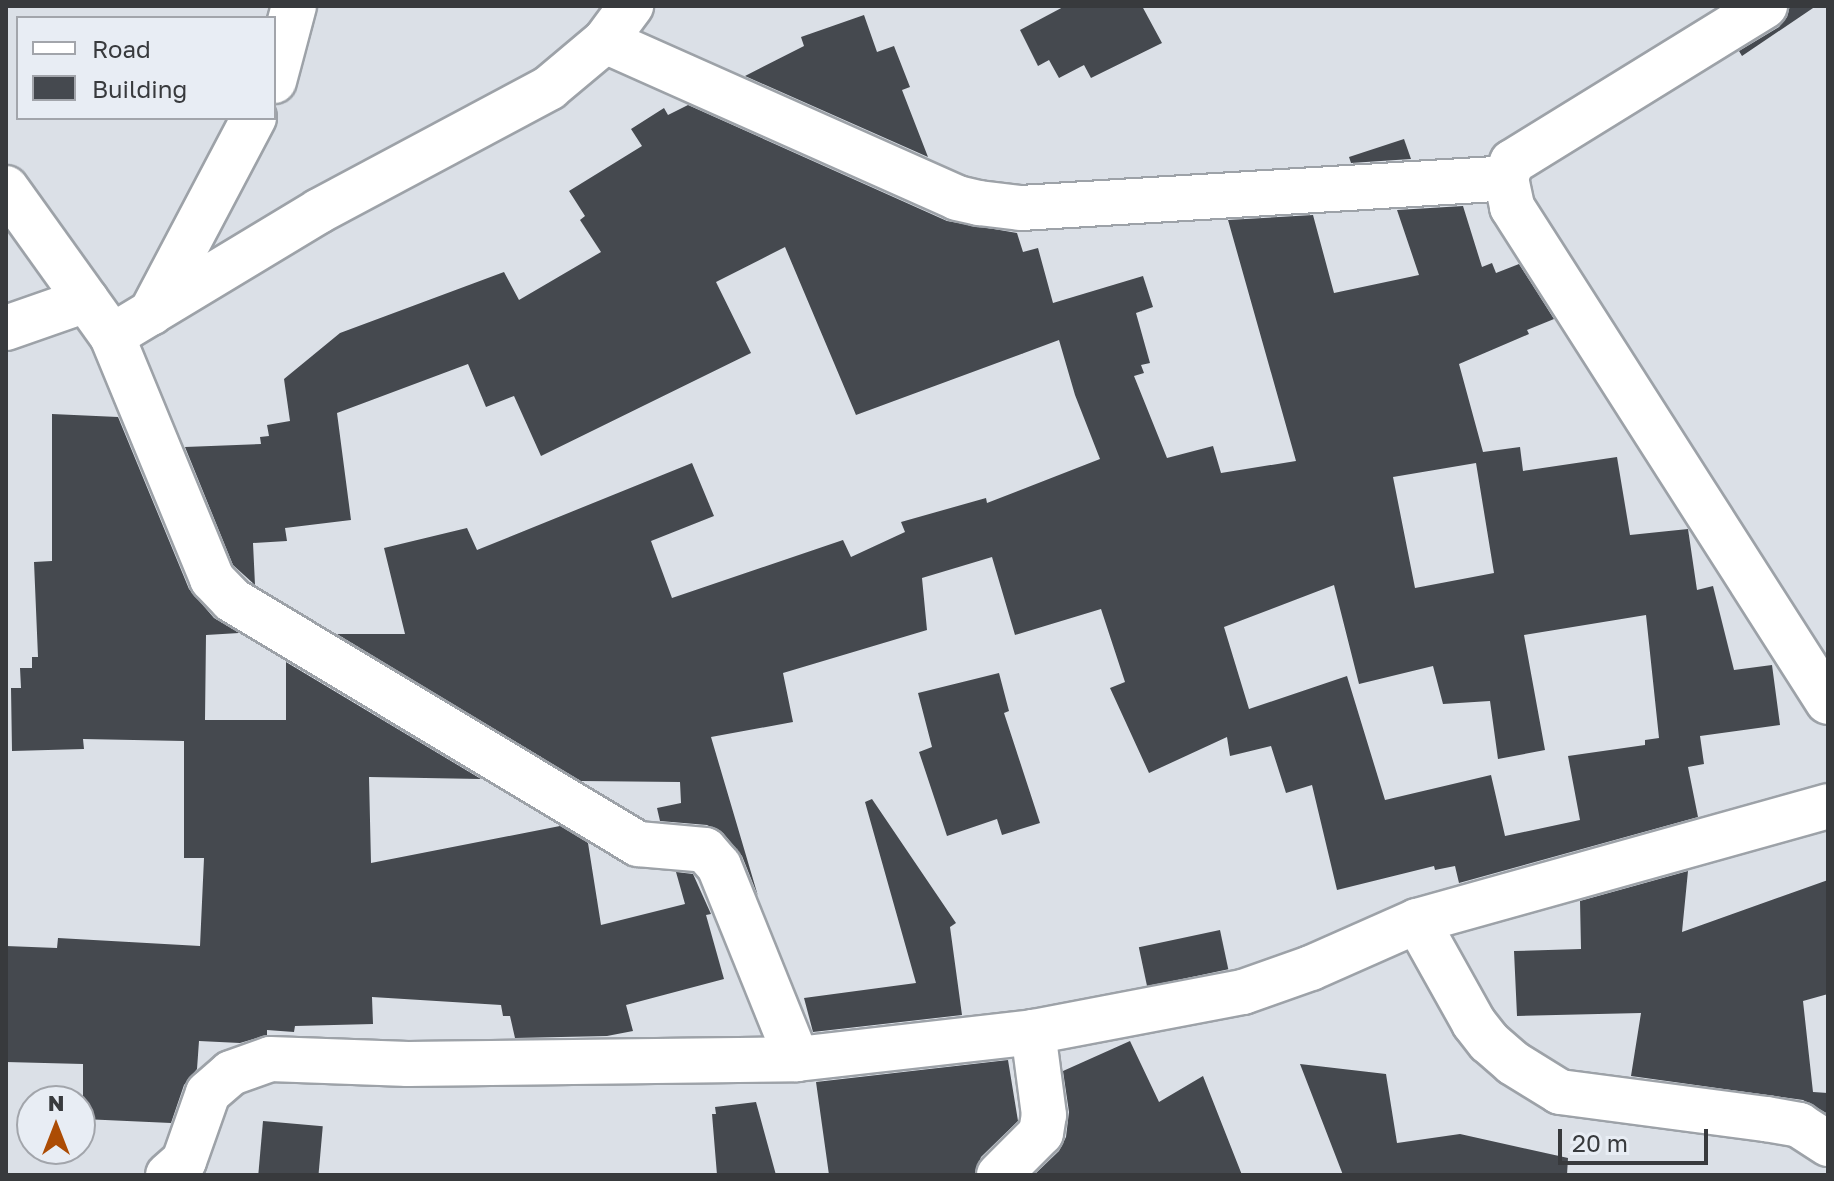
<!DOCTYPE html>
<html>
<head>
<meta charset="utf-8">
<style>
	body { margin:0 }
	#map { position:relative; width:1834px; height:1181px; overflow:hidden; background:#dbe0e7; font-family:"Golos Text",sans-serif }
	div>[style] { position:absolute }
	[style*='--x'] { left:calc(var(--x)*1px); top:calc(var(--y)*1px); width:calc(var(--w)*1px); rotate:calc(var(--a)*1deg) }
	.building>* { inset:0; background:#45494f; transform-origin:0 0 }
	.roads { filter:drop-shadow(2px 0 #9da2a8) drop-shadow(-2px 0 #9da2a8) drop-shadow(0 2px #9da2a8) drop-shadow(0 -2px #9da2a8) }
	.minor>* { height:44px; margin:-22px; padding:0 22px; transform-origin:22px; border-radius:22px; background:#fff }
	span { translate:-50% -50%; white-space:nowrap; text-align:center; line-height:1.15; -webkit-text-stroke:8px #e8edf4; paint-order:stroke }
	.frame { position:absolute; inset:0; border:8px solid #383a3d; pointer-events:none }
	.legend { position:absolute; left:16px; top:16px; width:260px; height:104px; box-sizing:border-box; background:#e8edf4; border:2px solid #a2a5ab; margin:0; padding:10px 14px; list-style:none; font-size:24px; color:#383a3d }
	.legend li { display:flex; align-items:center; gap:16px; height:40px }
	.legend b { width:40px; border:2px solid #a2a5ab }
	.north { position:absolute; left:16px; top:1085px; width:80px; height:80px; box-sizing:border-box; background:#e8edf4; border:2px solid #a2a5ab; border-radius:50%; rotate:0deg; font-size:22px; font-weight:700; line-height:32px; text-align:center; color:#383a3d }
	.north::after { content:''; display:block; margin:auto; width:28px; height:36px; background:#ac4c04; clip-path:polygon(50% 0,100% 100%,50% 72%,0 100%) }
	.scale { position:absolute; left:1558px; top:1129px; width:150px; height:36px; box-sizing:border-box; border:4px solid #383a3d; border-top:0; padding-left:10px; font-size:24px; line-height:28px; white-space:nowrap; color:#383a3d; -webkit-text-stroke:6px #e8edf4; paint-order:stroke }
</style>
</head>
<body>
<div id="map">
	<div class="building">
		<i style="clip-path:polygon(1065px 6px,1142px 6px,1162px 43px,1091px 78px,1084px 65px,1059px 78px,1049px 60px,1038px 66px,1020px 30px)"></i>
		<i style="clip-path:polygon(1790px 6px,1816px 6px,1742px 56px,1739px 51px,1779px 27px,1787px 17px)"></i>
		<i style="clip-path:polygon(864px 15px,877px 52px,894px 46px,910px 87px,902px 90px,928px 157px,745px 76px,804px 46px,801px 37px)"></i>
		<i style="clip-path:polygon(evenodd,688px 105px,947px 221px,1017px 233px,1023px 252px,1038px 248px,1053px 303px,1143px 276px,1153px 307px,1136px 313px,1150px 363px,1141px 365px,1144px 373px,1134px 376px,1167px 458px,1213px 446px,1221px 473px,1296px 461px,1228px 220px,1313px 215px,1334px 293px,1419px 275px,1397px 210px,1463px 206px,1482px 267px,1492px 263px,1496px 273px,1519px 264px,1554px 319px,1527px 330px,1529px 334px,1459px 364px,1483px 452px,1520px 447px,1523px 471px,1617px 457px,1630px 535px,1688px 529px,1697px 590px,1713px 586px,1734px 670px,1772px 665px,1780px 725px,1700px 736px,1704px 764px,1688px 767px,1698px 817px,1459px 883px,1455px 866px,1435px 870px,1434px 866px,1337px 890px,1312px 785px,1286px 793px,1271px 746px,1230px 756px,1227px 737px,1149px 773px,1110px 688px,1125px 682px,1101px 609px,1015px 635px,992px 557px,922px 578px,927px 630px,783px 673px,793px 722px,711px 737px,758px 896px,742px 856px,723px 833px,707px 825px,660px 821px,657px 808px,681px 803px,680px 782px,581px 781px,337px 634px,405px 634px,384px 548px,467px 528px,477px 550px,692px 463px,714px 516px,651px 541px,672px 598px,843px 540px,851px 557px,905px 532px,901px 522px,986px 498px,987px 503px,1100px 459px,1075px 395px,1059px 340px,856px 415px,785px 247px,716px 282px,751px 353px,541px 456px,514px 396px,486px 407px,468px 364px,337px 413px,351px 520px,285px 528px,287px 541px,253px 543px,255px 585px,233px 565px,185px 447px,261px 444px,260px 437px,269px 436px,267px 425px,290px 421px,284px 379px,340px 333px,504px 272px,519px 300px,601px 252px,580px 220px,585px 216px,569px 191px,642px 146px,631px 129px,664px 108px,668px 115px,688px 105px,1476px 463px,1494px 573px,1415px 588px,1393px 477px,1476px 463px,688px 105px,1334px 585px,1359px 684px,1433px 666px,1443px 704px,1490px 701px,1498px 759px,1545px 750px,1524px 635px,1646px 615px,1659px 738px,1645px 740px,1645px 745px,1568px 756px,1580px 820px,1505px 836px,1491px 775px,1385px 800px,1347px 676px,1249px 709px,1224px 627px,1334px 585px)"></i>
		<i style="clip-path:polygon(1404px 139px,1411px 159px,1351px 163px,1349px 157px)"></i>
		<i style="clip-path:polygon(52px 414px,118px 417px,189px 589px,214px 618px,239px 633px,206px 635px,205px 720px,286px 720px,286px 662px,481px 779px,369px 777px,371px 863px,560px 826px,588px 843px,601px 925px,685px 904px,676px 872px,693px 874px,711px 914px,706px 915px,724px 979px,626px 1005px,633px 1031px,607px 1036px,515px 1038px,510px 1016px,503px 1016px,501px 1005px,372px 997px,373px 1024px,295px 1026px,294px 1032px,267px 1030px,267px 1035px,240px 1043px,199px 1041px,197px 1069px,184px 1085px,171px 1123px,83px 1119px,83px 1064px,6px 1062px,6px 946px,57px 948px,58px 938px,200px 946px,204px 858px,184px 858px,184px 741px,83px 739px,84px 749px,12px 751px,11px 688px,21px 688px,20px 668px,32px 668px,32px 657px,38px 657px,34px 562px,52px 561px)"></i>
		<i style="clip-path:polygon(999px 673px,1009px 711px,1004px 713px,1040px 823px,1002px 835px,997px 819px,947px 836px,919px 752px,932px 747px,918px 693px)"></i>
		<i style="clip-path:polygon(872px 799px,956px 923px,950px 927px,962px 1015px,813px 1032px,804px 998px,916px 983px,865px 802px)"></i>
		<i style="clip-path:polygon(1688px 871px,1682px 932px,1828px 880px,1828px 994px,1803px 1001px,1813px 1092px,1828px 1093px,1828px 1114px,1803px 1100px,1631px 1076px,1641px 1013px,1517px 1016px,1514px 951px,1581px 949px,1580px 901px)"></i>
		<i style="left:1220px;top:930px;width:40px;height:83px;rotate:78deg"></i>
		<i style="clip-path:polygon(1130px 1041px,1159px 1102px,1203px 1076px,1242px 1175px,1034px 1175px,1059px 1151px,1066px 1137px,1069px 1112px,1063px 1071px)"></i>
		<i style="clip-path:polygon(1008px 1060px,1018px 1121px,981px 1157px,975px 1175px,829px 1175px,816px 1082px)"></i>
		<i style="clip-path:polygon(1300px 1064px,1386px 1074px,1397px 1143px,1460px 1134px,1568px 1158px,1567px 1175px,1343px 1175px)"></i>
		<i style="clip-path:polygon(756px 1102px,776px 1175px,717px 1175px,712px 1114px,716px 1114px,715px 1107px)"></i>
		<i style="left:263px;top:1121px;width:60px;height:54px;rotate:5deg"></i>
	</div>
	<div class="roads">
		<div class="minor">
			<i style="--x:1765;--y:6;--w:297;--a:148.3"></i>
			<i style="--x:1512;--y:162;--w:17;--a:111"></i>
			<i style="--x:1506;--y:178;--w:30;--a:78"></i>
			<i style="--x:1512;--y:207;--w:587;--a:57.45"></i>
			<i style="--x:605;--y:41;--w:385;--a:24"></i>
			<i style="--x:957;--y:198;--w:23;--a:13"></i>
			<i style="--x:979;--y:203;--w:42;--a:6.8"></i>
			<i style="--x:1021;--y:208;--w:486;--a:-3.5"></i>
			<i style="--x:274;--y:81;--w:78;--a:-75.1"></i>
			<i style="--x:6;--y:188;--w:182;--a:54.4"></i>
			<i style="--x:112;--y:336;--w:263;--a:67.6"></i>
			<i style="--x:212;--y:579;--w:29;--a:46"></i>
			<i style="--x:232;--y:600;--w:474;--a:31"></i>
			<i style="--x:638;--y:844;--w:67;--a:5.1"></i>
			<i style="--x:705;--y:850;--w:21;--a:49"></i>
			<i style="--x:719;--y:866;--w:208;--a:68"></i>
			<i style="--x:151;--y:313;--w:221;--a:-62.2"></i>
			<i style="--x:6;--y:328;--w:85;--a:-19.3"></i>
			<i style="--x:112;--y:336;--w:242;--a:-31.1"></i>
			<i style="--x:319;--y:211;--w:261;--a:-28.1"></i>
			<i style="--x:549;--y:88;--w:73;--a:-40"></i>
			<i style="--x:605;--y:41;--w:44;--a:-53.4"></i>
			<i style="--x:1417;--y:921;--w:117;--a:60.8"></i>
			<i style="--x:1474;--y:1023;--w:24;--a:52"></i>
			<i style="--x:1489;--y:1042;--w:32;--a:41"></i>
			<i style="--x:1513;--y:1063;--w:55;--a:31.7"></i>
			<i style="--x:1560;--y:1092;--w:208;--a:7.5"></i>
			<i style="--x:1766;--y:1119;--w:34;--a:10"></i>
			<i style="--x:1799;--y:1125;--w:35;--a:33"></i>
			<i style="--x:168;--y:1175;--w:21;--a:-41"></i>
			<i style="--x:184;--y:1161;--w:72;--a:-70.6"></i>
			<i style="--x:208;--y:1093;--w:30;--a:-41"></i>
			<i style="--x:231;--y:1073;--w:41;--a:-19.7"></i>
			<i style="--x:270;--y:1059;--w:138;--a:2.1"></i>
			<i style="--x:408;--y:1064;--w:389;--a:-0.7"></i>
			<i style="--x:797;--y:1059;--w:238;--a:-6.5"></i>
			<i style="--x:1033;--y:1032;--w:214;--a:-10.8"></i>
			<i style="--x:1243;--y:992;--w:72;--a:-19.4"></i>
			<i style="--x:1311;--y:968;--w:116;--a:-23.9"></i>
			<i style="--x:1417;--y:921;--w:427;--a:-15.6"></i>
			<i style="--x:999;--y:1175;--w:59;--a:-45"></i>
			<i style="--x:1041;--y:1133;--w:18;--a:-81"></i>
			<i style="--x:1044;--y:1115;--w:84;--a:-97.5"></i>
		</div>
	</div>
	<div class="frame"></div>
	<ul class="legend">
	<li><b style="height:10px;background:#fff"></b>Road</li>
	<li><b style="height:22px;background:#45494f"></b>Building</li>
	</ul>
	<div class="north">N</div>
	<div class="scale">20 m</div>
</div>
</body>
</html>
